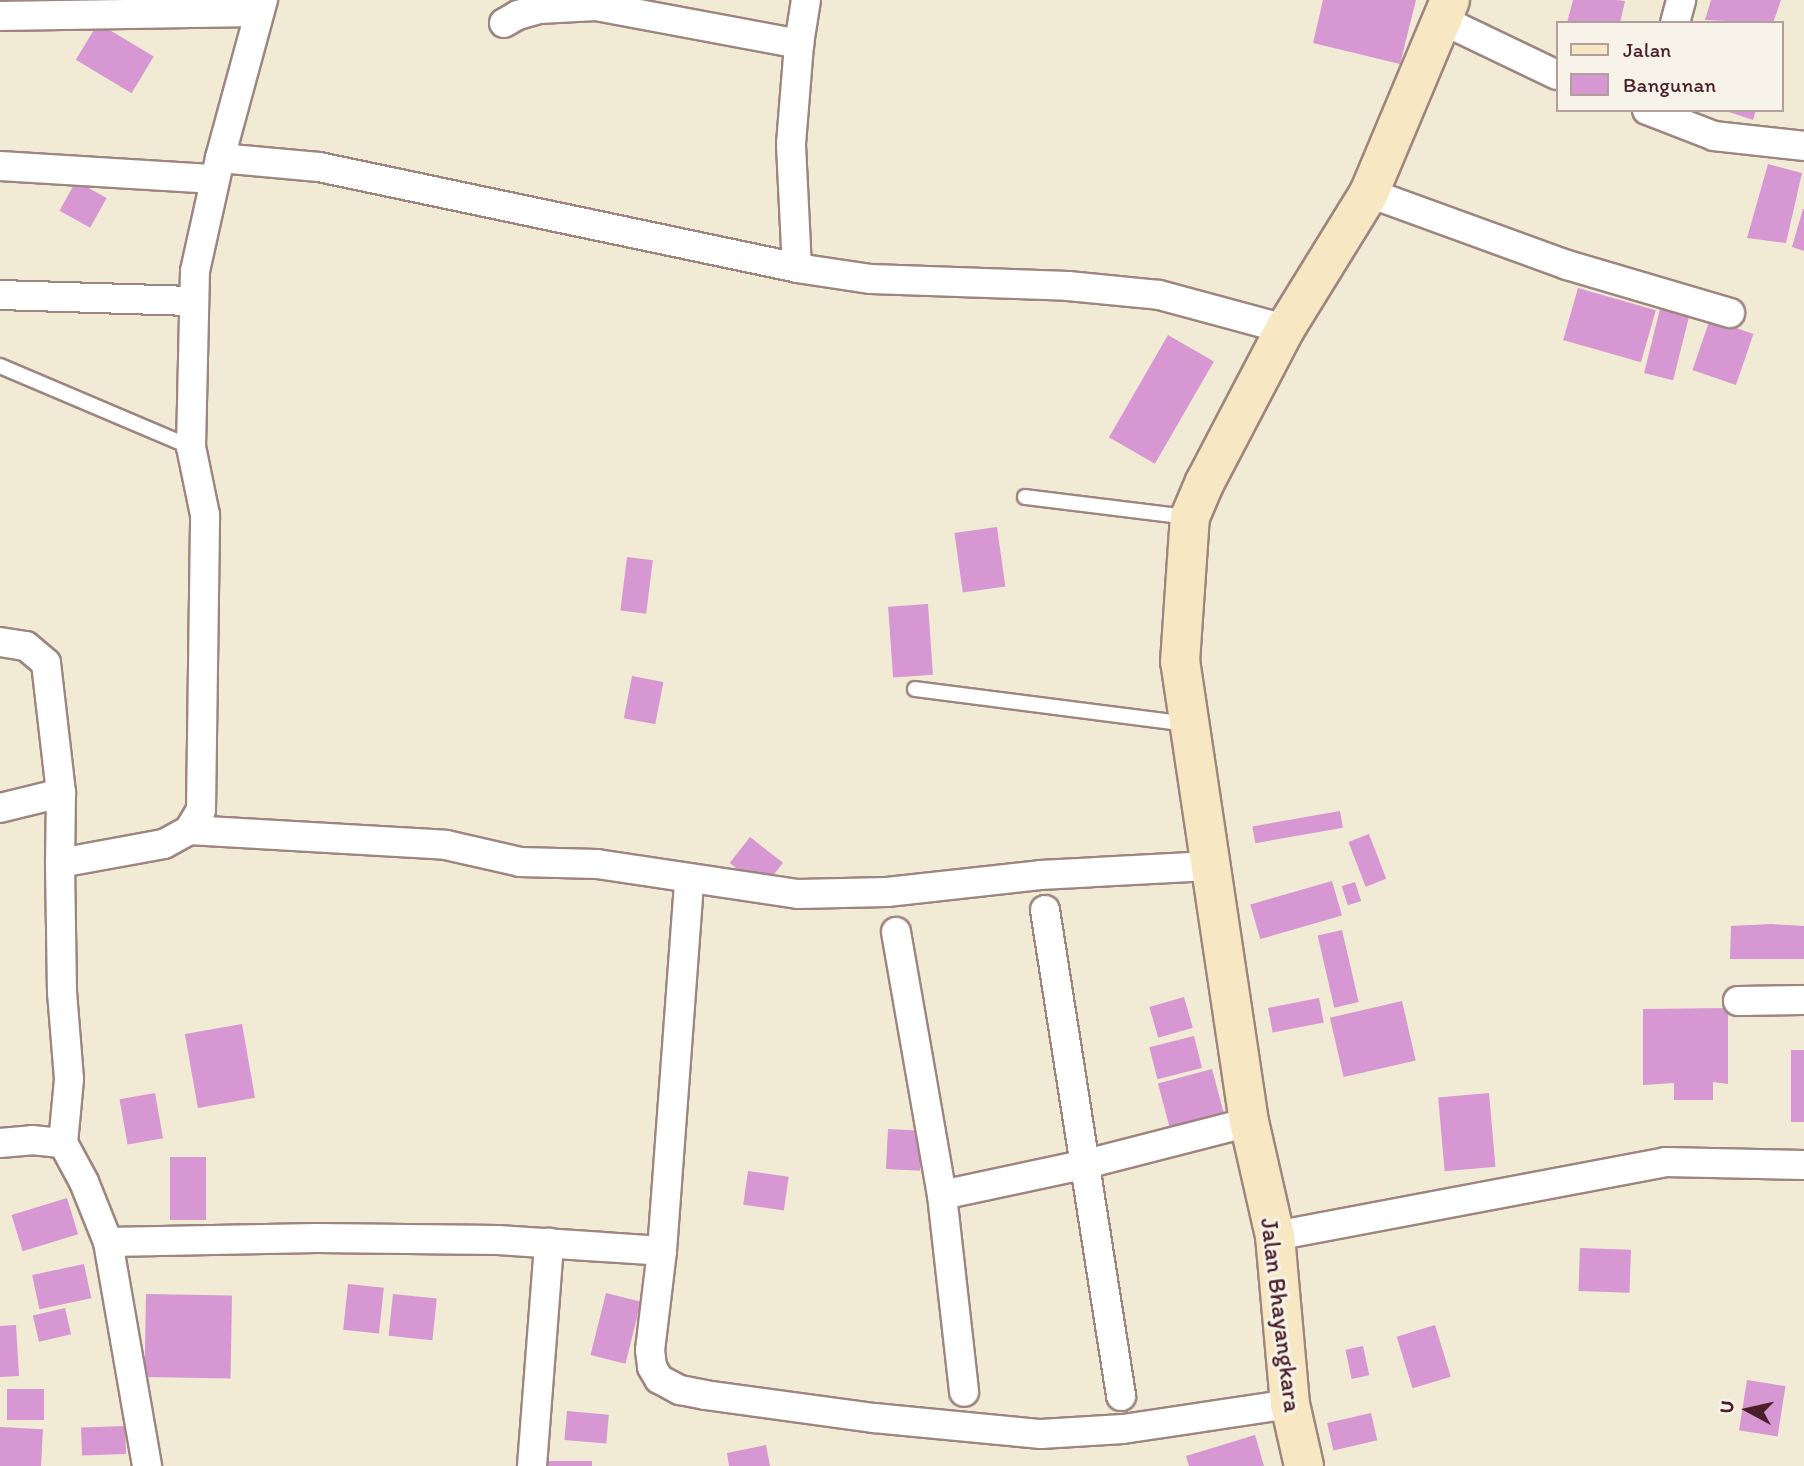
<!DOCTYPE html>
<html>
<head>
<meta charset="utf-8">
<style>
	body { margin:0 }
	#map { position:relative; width:1804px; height:1466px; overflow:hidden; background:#f1ebd5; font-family:Itim,sans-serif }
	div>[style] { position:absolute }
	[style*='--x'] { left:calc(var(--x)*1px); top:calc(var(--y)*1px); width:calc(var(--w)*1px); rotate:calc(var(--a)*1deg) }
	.building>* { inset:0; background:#d697d3; transform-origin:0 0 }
	.roads { filter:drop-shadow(2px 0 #9e8580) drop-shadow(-2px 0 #9e8580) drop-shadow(0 2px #9e8580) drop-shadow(0 -2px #9e8580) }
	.lane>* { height:14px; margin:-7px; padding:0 7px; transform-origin:7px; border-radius:7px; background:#fff }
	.street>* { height:28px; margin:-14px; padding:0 14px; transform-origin:14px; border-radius:14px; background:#fff }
	.secondary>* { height:38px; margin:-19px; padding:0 19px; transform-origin:19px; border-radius:19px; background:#f7e8c3 }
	span { translate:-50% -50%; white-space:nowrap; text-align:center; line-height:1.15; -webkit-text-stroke:6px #f7f3e8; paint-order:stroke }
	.street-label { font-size:24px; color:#4a1f2b }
	.legend { position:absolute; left:1556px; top:21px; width:228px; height:91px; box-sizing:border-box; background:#f7f3e8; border:2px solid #b29e9c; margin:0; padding:9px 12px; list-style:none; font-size:21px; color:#4a1f2b }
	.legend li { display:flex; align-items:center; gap:14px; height:35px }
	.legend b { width:35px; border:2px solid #b29e9c }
	.north { position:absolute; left:1713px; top:1375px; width:70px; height:70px; -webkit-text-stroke:5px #f7f3e8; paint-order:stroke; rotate:278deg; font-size:19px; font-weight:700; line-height:28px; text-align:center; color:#4a1f2b }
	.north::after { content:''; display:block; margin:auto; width:24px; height:32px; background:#4a1f2b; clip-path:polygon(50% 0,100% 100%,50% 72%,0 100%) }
</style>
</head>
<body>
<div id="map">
	<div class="building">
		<i style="clip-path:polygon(1323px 0,1416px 0,1400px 64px,1313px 43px)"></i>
		<i style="clip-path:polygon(1573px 0,1616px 0,1625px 1px,1620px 23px,1567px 23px)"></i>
		<i style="clip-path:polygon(1711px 0,1781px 0,1773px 23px,1705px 20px)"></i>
		<i style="left:98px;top:23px;width:65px;height:43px;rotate:31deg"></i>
		<i style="clip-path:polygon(1723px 110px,1756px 110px,1753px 120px)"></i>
		<i style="clip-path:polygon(1768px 164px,1802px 173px,1786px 243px,1747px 238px)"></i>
		<i style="left:76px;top:181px;width:35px;height:34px;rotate:29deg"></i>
		<i style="clip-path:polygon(1803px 209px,1804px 209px,1804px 251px,1792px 247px)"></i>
		<i style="left:1578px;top:288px;width:81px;height:54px;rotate:16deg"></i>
		<i style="left:1661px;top:305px;width:30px;height:70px;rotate:14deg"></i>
		<i style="left:1710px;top:319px;width:46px;height:54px;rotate:19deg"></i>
		<i style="left:1168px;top:335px;width:53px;height:118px;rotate:30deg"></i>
		<i style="left:997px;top:527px;width:60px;height:43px;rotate:82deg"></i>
		<i style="left:627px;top:557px;width:26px;height:54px;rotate:7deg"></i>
		<i style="left:928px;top:604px;width:71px;height:40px;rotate:86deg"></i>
		<i style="left:632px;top:676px;width:32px;height:43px;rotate:11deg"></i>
		<i style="left:1340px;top:811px;width:17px;height:89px;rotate:80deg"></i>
		<i style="left:1369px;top:834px;width:48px;height:22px;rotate:69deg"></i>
		<i style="left:750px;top:837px;width:42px;height:33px;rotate:38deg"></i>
		<i style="left:1332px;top:881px;width:36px;height:85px;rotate:74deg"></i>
		<i style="left:1355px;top:882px;width:20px;height:14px;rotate:72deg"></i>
		<i style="clip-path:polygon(1771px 924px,1804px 926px,1804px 959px,1730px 959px,1731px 926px)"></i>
		<i style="left:1342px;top:930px;width:74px;height:25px;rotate:77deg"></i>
		<i style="left:1184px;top:997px;width:32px;height:36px;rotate:74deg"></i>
		<i style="left:1319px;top:998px;width:25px;height:52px;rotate:79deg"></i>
		<i style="left:1402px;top:1001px;width:61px;height:74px;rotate:77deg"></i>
		<i style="clip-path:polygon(1728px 1008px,1728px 1084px,1713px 1082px,1713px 1100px,1674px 1100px,1674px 1083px,1643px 1085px,1643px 1009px)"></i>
		<i style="left:242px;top:1024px;width:75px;height:58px;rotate:80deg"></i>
		<i style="left:1194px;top:1036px;width:33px;height:46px;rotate:76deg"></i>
		<i style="left:1804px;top:1050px;width:72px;height:13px;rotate:90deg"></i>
		<i style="left:1212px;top:1069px;width:47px;height:56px;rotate:75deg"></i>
		<i style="left:155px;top:1093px;width:46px;height:36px;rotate:80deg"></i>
		<i style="left:1489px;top:1093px;width:74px;height:51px;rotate:85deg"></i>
		<i style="left:888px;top:1129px;width:34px;height:40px;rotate:3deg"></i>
		<i style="left:170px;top:1157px;width:36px;height:63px"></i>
		<i style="left:748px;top:1171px;width:41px;height:34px;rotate:8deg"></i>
		<i style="left:67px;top:1198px;width:38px;height:58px;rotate:73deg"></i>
		<i style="left:1580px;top:1248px;width:51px;height:43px;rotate:2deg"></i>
		<i style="left:84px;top:1264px;width:35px;height:53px;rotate:78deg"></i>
		<i style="left:348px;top:1284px;width:36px;height:46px;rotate:6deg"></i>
		<i style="left:606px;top:1293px;width:36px;height:64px;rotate:14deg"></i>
		<i style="left:146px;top:1294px;width:86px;height:83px;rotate:1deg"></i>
		<i style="left:393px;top:1294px;width:44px;height:42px;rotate:6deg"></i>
		<i style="left:65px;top:1308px;width:27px;height:33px;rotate:77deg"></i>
		<i style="clip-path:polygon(16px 1325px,19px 1376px,0 1377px,0 1326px)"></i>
		<i style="left:1435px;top:1325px;width:54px;height:40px;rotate:73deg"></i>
		<i style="left:1363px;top:1346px;width:30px;height:18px;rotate:78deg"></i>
		<i style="left:1747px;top:1380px;width:39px;height:51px;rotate:9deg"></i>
		<i style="left:7px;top:1389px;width:37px;height:31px"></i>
		<i style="left:567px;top:1411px;width:42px;height:29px;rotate:5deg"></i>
		<i style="left:1371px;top:1413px;width:28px;height:45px;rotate:77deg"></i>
		<i style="left:125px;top:1426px;width:28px;height:44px;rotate:88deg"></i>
		<i style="left:0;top:1427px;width:43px;height:39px;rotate:3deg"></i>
		<i style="clip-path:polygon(1255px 1435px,1264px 1466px,1189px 1466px,1186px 1456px)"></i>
		<i style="clip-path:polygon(766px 1445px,770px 1466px,729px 1466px,727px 1453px)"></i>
		<i style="left:539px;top:1461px;width:53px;height:5px"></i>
	</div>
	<div class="roads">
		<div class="lane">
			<i style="--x:0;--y:366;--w:207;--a:23"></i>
			<i style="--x:1025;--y:497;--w:164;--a:7"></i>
			<i style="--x:915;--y:689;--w:274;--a:7.3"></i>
		</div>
		<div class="street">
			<i style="--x:0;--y:16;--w:259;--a:-0.9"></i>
			<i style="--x:1442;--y:20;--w:127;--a:25.6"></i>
			<i style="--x:504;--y:23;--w:16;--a:-30"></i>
			<i style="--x:518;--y:15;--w:22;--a:-16"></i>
			<i style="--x:539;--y:9;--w:57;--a:-3"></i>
			<i style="--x:596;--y:6;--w:207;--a:10.6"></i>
			<i style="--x:1675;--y:23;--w:24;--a:-75"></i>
			<i style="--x:1647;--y:110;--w:72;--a:21.2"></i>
			<i style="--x:1714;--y:136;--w:91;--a:6.3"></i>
			<i style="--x:220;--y:158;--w:99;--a:5.2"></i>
			<i style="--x:319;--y:167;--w:489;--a:11.9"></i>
			<i style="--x:797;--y:268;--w:75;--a:8.5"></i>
			<i style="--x:871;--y:279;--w:197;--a:2"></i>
			<i style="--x:1068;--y:286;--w:91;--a:5.6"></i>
			<i style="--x:1159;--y:295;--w:131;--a:15.1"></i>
			<i style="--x:0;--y:166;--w:215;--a:3.5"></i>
			<i style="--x:1369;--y:193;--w:211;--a:20"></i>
			<i style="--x:1567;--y:265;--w:170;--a:16.4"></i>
			<i style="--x:797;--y:268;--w:124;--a:-92.8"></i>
			<i style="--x:791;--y:144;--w:100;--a:-85.4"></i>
			<i style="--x:799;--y:44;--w:45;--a:-81"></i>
			<i style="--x:0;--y:295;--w:194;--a:1.8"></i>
			<i style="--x:0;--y:642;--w:26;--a:9"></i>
			<i style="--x:26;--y:646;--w:26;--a:40"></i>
			<i style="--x:46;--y:663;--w:131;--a:83.4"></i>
			<i style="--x:61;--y:793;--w:70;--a:90.8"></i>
			<i style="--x:0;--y:808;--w:63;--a:-13.8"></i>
			<i style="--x:189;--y:830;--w:257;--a:3.3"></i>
			<i style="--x:446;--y:845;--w:76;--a:12.9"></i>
			<i style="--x:520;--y:862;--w:77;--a:1.5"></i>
			<i style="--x:597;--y:864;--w:203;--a:8.5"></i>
			<i style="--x:798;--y:894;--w:89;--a:-1.3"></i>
			<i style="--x:887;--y:892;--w:154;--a:-6.3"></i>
			<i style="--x:1040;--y:875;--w:170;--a:-3"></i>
			<i style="--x:1045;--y:910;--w:492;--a:81.1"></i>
			<i style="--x:896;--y:932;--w:267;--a:80.1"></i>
			<i style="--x:942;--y:1195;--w:147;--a:-12.1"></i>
			<i style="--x:1086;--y:1164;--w:168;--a:-14.4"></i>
			<i style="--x:1738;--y:1001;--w:66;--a:-0.9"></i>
			<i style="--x:0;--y:1143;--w:32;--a:-5"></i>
			<i style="--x:32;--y:1140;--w:31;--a:6"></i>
			<i style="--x:63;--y:1143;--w:44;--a:61.7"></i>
			<i style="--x:84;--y:1182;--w:65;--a:68.2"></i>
			<i style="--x:108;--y:1242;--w:227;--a:80.1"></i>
			<i style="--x:63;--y:1143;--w:64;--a:-84.6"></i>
			<i style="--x:69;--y:1079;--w:87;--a:-94.6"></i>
			<i style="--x:62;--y:992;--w:129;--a:-90.9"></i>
			<i style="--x:60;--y:863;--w:106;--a:-10.4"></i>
			<i style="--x:164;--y:844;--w:29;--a:-29"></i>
			<i style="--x:189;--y:830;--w:23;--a:-59"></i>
			<i style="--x:201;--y:810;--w:295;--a:-89.2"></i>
			<i style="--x:205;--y:515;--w:69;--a:-101.6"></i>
			<i style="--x:191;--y:447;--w:176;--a:-88.7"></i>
			<i style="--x:195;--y:271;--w:116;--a:-77.5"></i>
			<i style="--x:220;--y:158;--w:164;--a:-74.8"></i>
			<i style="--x:942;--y:1195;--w:198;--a:83.6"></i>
			<i style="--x:1275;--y:1236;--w:397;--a:-10.7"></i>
			<i style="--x:1665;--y:1162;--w:139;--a:1.2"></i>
			<i style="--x:108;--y:1242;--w:209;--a:-1.1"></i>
			<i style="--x:317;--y:1238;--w:181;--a:0.6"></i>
			<i style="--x:498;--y:1240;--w:164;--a:3.8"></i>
			<i style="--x:662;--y:1251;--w:100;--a:96.9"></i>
			<i style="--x:650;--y:1350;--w:17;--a:83"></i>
			<i style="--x:652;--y:1367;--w:14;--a:60"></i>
			<i style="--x:659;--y:1379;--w:24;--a:28"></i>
			<i style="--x:680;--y:1390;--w:25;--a:11"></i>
			<i style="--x:705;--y:1395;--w:171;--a:7.8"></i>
			<i style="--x:874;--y:1418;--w:168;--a:5.5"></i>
			<i style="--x:1041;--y:1434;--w:82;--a:-3.5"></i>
			<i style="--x:1123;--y:1429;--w:169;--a:-8.5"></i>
			<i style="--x:662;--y:1251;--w:373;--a:-85.8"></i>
			<i style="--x:532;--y:1466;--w:224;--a:-85.6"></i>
		</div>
		<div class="secondary">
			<i style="--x:1304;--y:1466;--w:64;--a:-102.7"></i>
			<i style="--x:1290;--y:1404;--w:169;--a:-95.1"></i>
			<i style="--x:1275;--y:1236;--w:117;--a:-102.8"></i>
			<i style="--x:1249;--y:1122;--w:465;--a:-98.5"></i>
			<i style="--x:1180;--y:662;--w:145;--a:-86.1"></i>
			<i style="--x:1190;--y:517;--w:38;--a:-67"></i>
			<i style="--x:1205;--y:482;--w:173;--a:-62.4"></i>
			<i style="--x:1285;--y:329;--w:160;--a:-58.3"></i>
			<i style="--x:1369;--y:193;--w:209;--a:-67.2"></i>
		</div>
	</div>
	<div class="street-label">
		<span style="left:1281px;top:1315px;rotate:83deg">Jalan Bhayangkara</span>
	</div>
	<ul class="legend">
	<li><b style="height:9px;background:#f7e8c3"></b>Jalan</li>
	<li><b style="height:19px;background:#d697d3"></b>Bangunan</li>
	</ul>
	<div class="north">U</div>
</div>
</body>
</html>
